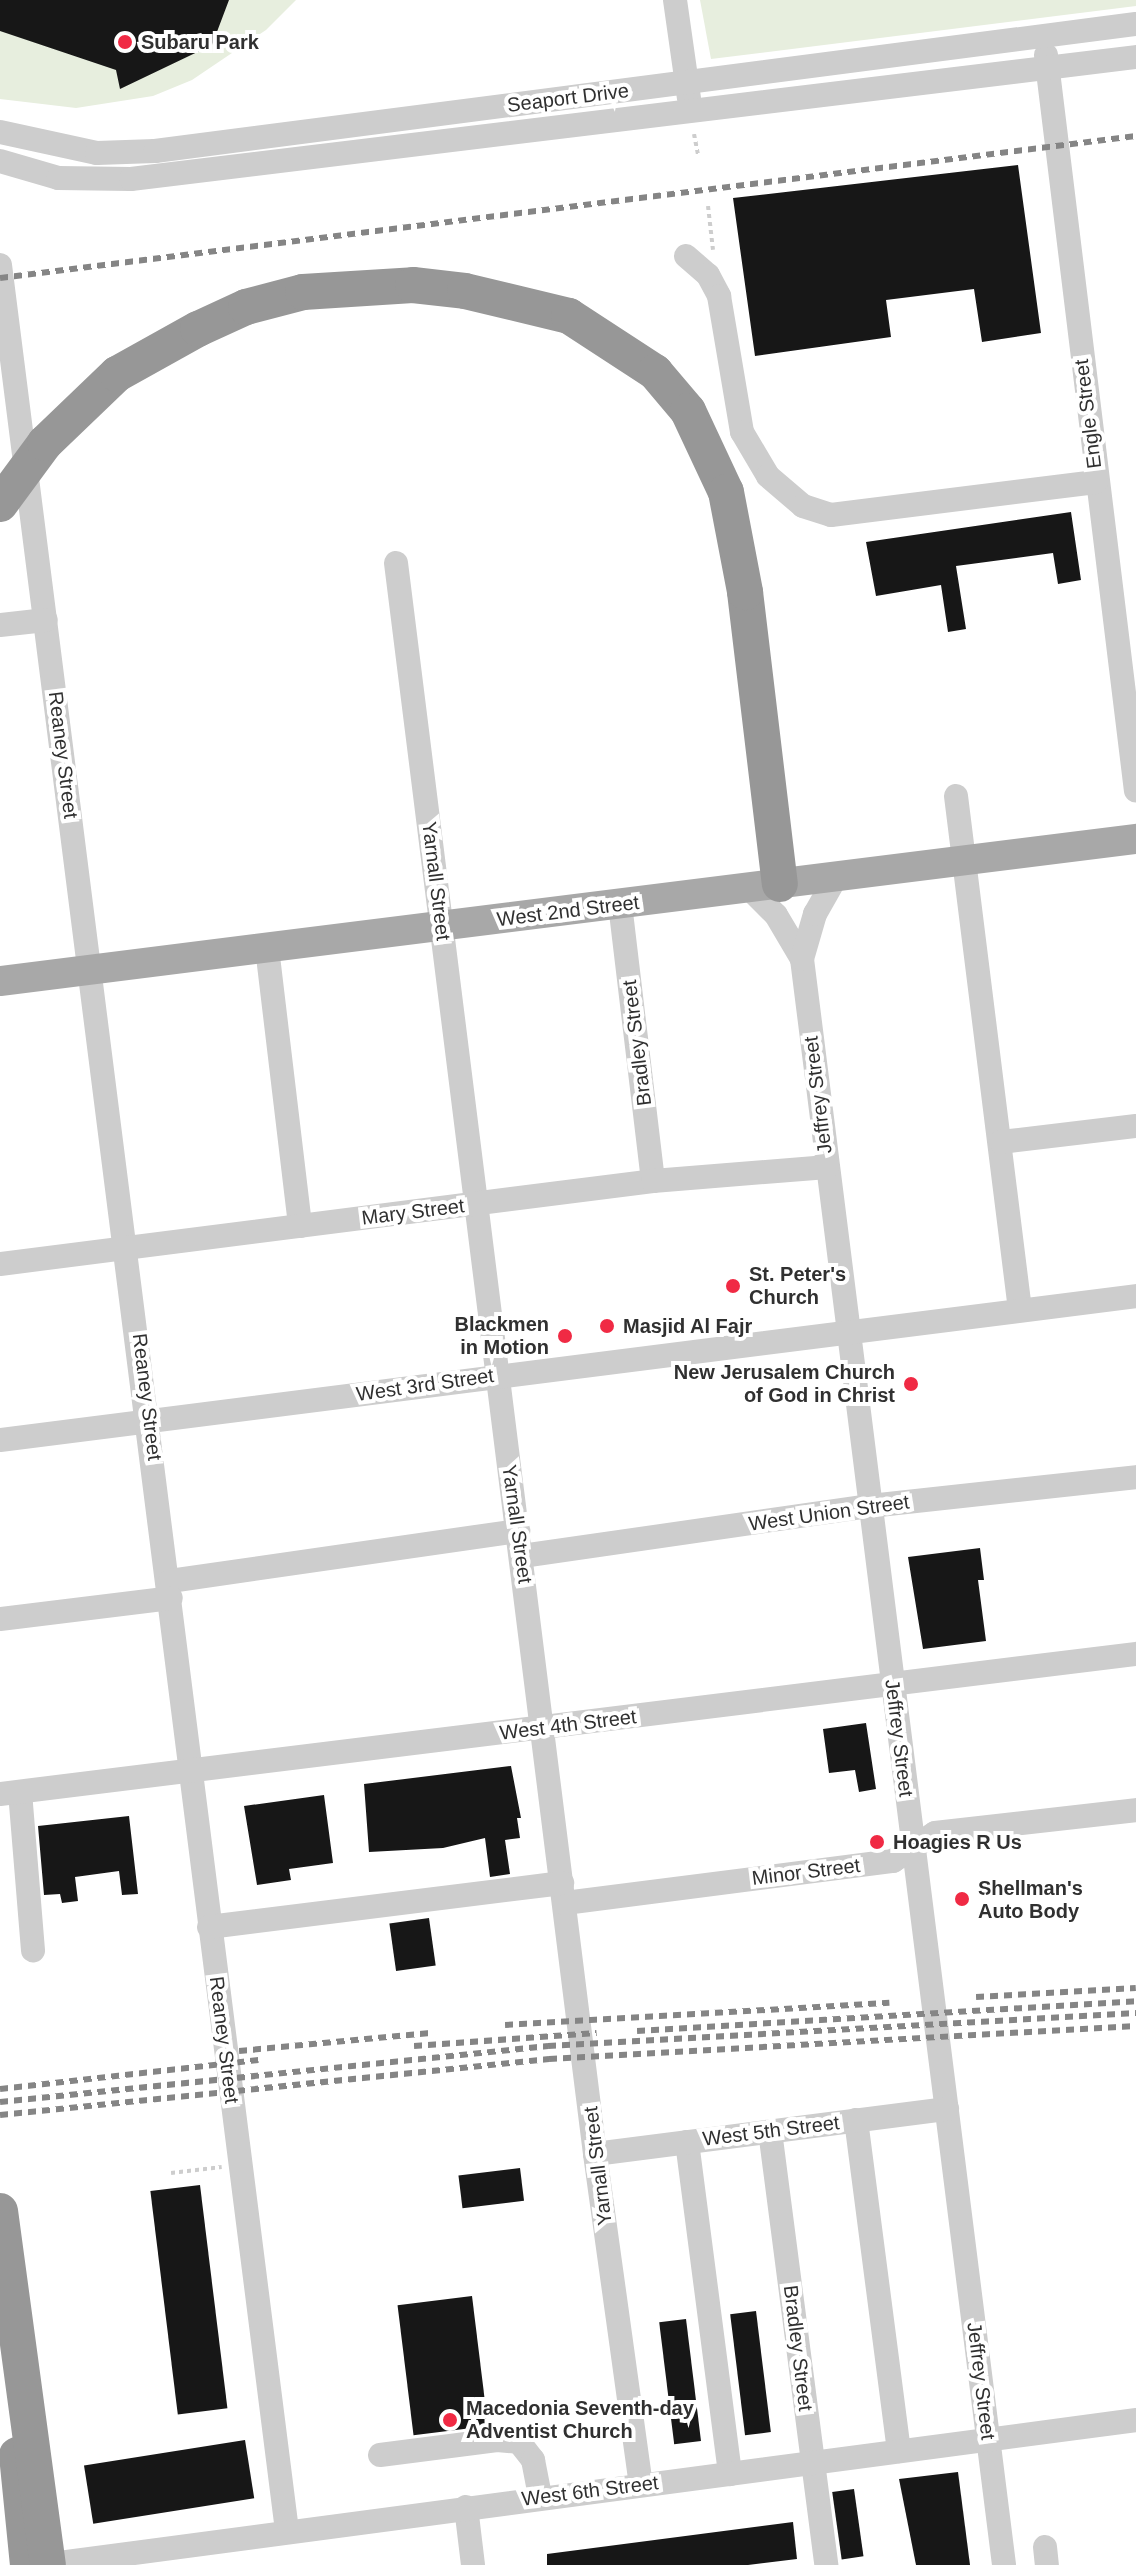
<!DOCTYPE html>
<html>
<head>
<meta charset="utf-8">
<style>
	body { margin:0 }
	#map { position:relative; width:1136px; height:2565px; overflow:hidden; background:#fff; font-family:Arial,sans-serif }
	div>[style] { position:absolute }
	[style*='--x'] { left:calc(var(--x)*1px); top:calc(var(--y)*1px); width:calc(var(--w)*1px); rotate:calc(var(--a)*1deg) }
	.green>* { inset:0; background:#e7eede }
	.building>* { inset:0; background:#171717; transform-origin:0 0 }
	.path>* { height:4px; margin-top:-2px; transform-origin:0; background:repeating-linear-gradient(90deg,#cdcdcd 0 4px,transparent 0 8px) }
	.minor>* { height:24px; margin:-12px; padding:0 12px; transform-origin:12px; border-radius:12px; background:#cdcdcd }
	.major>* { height:30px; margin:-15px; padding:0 15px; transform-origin:15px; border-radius:15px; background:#a8a8a8 }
	.highway>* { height:36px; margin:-18px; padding:0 18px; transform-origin:18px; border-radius:18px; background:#979797 }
	.rail>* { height:6px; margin-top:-3px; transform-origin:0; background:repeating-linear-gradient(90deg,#858585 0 8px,transparent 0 14px) }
	.highway-bridge>* { height:36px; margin:-18px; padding:0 18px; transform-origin:18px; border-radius:18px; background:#979797 }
	.dots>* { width:22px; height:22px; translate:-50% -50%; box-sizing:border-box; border:4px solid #fff; border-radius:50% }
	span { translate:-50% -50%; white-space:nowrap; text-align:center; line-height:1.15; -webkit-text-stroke:8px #fff; paint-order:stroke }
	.poi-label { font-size:20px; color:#303030; font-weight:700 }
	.left { translate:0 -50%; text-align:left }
	.right { translate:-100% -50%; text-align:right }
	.street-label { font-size:20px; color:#303030 }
</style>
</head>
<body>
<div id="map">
	<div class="green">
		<i style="clip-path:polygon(0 0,296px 0,266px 30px,192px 80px,153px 96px,76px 108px,0 99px)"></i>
		<i style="clip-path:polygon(700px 0,1136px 0,1136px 6px,711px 59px)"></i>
	</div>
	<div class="building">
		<i style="clip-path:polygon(0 0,229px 0,212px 45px,120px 89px,116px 70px,0 31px)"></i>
		<i style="clip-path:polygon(1018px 165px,1041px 333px,982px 342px,974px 289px,886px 300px,891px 337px,755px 356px,733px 198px)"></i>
		<i style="clip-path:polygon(1071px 512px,1081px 580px,1058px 584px,1053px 553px,956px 566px,966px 629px,948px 632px,941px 585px,876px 596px,866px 542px)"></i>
		<i style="clip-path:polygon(980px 1548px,984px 1580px,978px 1580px,986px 1641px,923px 1649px,908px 1557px)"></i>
		<i style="clip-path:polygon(866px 1723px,876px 1789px,859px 1792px,855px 1770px,829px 1773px,823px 1729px)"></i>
		<i style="clip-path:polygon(511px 1766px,521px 1818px,517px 1818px,520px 1838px,505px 1840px,510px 1874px,490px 1877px,485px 1838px,443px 1848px,369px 1852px,364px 1784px)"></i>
		<i style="clip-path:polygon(324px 1795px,333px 1863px,289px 1869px,291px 1880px,257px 1885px,244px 1806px)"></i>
		<i style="clip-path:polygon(129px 1816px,138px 1894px,122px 1895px,119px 1871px,75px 1877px,78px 1901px,62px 1903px,60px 1894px,44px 1895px,38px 1826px)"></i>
		<i style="left:429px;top:1918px;width:48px;height:40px;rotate:82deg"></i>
		<i style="left:520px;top:2168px;width:33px;height:62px;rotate:83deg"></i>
		<i style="left:200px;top:2185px;width:225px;height:50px;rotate:83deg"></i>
		<i style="left:472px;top:2296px;width:131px;height:75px;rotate:83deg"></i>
		<i style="left:756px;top:2311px;width:122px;height:26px;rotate:83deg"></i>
		<i style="left:686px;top:2319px;width:123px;height:27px;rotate:83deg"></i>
		<i style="left:245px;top:2440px;width:59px;height:163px;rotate:81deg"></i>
		<i style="clip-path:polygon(958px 2472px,970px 2565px,916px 2565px,899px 2479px)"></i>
		<i style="left:854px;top:2489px;width:68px;height:22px;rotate:82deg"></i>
		<i style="clip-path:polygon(793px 2522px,797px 2559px,748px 2565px,547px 2565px,547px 2554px)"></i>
	</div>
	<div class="path">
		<i style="--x:694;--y:134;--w:21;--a:79"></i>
		<i style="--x:708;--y:206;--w:44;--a:83.5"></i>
		<i style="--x:171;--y:2173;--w:51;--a:-6.7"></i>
	</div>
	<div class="minor">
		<i style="--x:675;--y:0;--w:99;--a:81.9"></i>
		<i style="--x:1046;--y:55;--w:741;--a:83.03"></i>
		<i style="--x:0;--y:132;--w:99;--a:12.2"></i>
		<i style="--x:97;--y:153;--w:58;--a:-2"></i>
		<i style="--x:155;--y:151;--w:989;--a:-7.38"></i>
		<i style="--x:0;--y:161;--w:60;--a:16.3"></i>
		<i style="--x:58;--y:178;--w:73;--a:0.8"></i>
		<i style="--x:131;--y:179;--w:1012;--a:-6.92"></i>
		<i style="--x:686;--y:256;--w:29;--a:41"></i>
		<i style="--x:708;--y:275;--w:24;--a:62"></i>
		<i style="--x:719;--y:296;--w:138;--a:80.4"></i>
		<i style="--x:742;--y:432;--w:51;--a:59.4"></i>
		<i style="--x:768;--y:476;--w:46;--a:40.6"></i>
		<i style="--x:803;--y:506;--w:29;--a:18"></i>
		<i style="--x:831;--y:515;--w:267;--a:-7.1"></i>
		<i style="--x:0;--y:265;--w:2283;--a:82.78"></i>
		<i style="--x:396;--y:563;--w:1603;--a:82.87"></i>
		<i style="--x:595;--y:2154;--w:333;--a:82.1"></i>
		<i style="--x:0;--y:625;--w:46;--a:-6.2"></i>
		<i style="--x:956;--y:796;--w:518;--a:82.9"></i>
		<i style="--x:749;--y:888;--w:38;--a:45"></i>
		<i style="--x:776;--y:915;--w:51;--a:59.4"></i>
		<i style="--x:802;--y:959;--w:1619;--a:82.83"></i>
		<i style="--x:620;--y:904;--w:279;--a:83.2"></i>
		<i style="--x:267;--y:948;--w:280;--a:83.2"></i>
		<i style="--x:802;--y:959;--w:47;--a:-73.9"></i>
		<i style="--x:815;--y:914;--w:43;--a:-60.4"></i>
		<i style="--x:1001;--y:1142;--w:136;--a:-6.8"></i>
		<i style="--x:0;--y:1264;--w:658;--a:-7.24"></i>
		<i style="--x:653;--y:1181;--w:175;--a:-4.6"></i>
		<i style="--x:0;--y:1440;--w:1145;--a:-7.22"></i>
		<i style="--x:522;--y:1556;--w:352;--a:-8.2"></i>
		<i style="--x:870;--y:1506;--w:268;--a:-6.2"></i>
		<i style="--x:170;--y:1581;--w:352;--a:-8.2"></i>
		<i style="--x:0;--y:1619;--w:172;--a:-7"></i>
		<i style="--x:20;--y:1792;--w:159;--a:85.3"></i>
		<i style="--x:0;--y:1794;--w:1145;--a:-7.03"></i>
		<i style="--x:565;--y:1903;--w:331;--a:-7.3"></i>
		<i style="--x:893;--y:1861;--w:50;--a:-33.7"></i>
		<i style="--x:935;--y:1833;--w:202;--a:-6.5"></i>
		<i style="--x:209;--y:1927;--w:356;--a:-7.1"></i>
		<i style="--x:856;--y:2120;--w:334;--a:82.6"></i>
		<i style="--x:770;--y:2131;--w:438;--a:82.6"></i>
		<i style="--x:687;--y:2142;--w:335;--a:82.6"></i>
		<i style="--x:595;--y:2154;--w:355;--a:-7.3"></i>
		<i style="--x:380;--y:2455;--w:118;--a:-7.3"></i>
		<i style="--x:497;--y:2440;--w:22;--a:5"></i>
		<i style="--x:519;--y:2442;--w:23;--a:52"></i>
		<i style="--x:533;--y:2460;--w:38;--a:79"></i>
		<i style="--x:466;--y:2507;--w:58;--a:83.1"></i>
		<i style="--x:1045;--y:2547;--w:18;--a:84"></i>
		<i style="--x:44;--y:2565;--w:1102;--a:-7.56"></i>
	</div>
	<div class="major">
		<i style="--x:0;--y:981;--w:1145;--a:-7.13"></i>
	</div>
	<div class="highway">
		<i style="--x:745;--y:592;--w:294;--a:83.2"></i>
		<i style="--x:17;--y:2455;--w:111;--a:84.3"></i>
	</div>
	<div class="rail">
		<i style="--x:0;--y:278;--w:1145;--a:-7.13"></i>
		<i style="--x:976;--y:1997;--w:160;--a:-3.2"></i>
		<i style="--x:505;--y:2025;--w:385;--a:-3.3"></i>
		<i style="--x:637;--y:2031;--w:500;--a:-3.4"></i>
		<i style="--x:414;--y:2046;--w:183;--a:-4.1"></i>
		<i style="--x:239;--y:2051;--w:192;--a:-5.4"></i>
		<i style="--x:0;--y:2089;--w:260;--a:-6.4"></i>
		<i style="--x:0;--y:2102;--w:551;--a:-5.83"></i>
		<i style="--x:548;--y:2046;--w:589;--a:-3.21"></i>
		<i style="--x:0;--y:2115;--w:552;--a:-5.82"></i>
		<i style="--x:549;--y:2059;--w:588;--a:-3.22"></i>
	</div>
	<div class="highway-bridge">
		<i style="--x:0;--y:504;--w:76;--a:-53.6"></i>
		<i style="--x:45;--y:443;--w:100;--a:-43.8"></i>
		<i style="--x:117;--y:374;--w:93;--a:-29.1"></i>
		<i style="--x:198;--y:329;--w:53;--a:-24.6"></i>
		<i style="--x:246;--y:307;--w:59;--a:-14.7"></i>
		<i style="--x:303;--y:292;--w:110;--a:-3.6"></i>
		<i style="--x:413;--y:285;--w:52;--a:6.6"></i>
		<i style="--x:465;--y:291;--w:107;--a:13.5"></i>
		<i style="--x:569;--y:316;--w:103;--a:33.1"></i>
		<i style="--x:655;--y:372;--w:51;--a:49.8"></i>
		<i style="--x:688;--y:411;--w:89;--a:64.9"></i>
		<i style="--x:726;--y:492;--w:102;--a:79.2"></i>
		<i style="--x:0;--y:2211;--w:357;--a:82.3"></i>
	</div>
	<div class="dots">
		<i style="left:125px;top:42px;background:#f02a44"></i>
		<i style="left:733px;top:1286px;background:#f02a44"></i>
		<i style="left:607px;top:1326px;background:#f02a44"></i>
		<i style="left:565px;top:1336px;background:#f02a44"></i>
		<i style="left:911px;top:1384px;background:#f02a44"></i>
		<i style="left:877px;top:1842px;background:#f02a44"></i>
		<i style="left:962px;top:1899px;background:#f02a44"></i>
		<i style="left:450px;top:2420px;background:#f02a44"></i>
	</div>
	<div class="poi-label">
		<span class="left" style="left:141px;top:42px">Subaru Park</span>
		<span class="left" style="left:749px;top:1286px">St. Peter's<br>Church</span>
		<span class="right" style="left:549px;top:1336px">Blackmen<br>in Motion</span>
		<span class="left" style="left:623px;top:1326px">Masjid Al Fajr</span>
		<span class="right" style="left:895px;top:1384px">New Jerusalem Church<br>of God in Christ</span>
		<span class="left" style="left:893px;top:1842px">Hoagies R Us</span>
		<span class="left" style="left:978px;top:1900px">Shellman's<br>Auto Body</span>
		<span class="left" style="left:466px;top:2420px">Macedonia Seventh-day<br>Adventist Church</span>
	</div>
	<div class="street-label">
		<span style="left:568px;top:98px;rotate:-7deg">Seaport Drive</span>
		<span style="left:1088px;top:414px;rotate:-97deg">Engle Street</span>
		<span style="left:63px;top:755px;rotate:83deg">Reaney Street</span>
		<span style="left:436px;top:881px;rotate:83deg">Yarnall Street</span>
		<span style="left:568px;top:911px;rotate:-7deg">West 2nd Street</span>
		<span style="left:637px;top:1043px;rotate:-97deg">Bradley Street</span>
		<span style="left:818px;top:1095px;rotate:-97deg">Jeffrey Street</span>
		<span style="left:413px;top:1212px;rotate:-7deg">Mary Street</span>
		<span style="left:425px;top:1385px;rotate:-8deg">West 3rd Street</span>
		<span style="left:147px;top:1397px;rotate:83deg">Reaney Street</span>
		<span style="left:829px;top:1513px;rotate:-8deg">West Union Street</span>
		<span style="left:517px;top:1524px;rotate:82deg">Yarnall Street</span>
		<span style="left:568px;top:1725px;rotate:-7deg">West 4th Street</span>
		<span style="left:899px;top:1738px;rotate:83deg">Jeffrey Street</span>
		<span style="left:806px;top:1872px;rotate:-7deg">Minor Street</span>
		<span style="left:224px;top:2040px;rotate:83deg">Reaney Street</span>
		<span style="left:771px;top:2131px;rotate:-7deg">West 5th Street</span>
		<span style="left:598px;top:2166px;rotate:-97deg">Yarnall Street</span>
		<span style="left:798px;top:2348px;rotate:83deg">Bradley Street</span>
		<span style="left:981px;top:2381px;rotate:83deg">Jeffrey Street</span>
		<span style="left:590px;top:2491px;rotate:-7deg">West 6th Street</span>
	</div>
</div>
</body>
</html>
